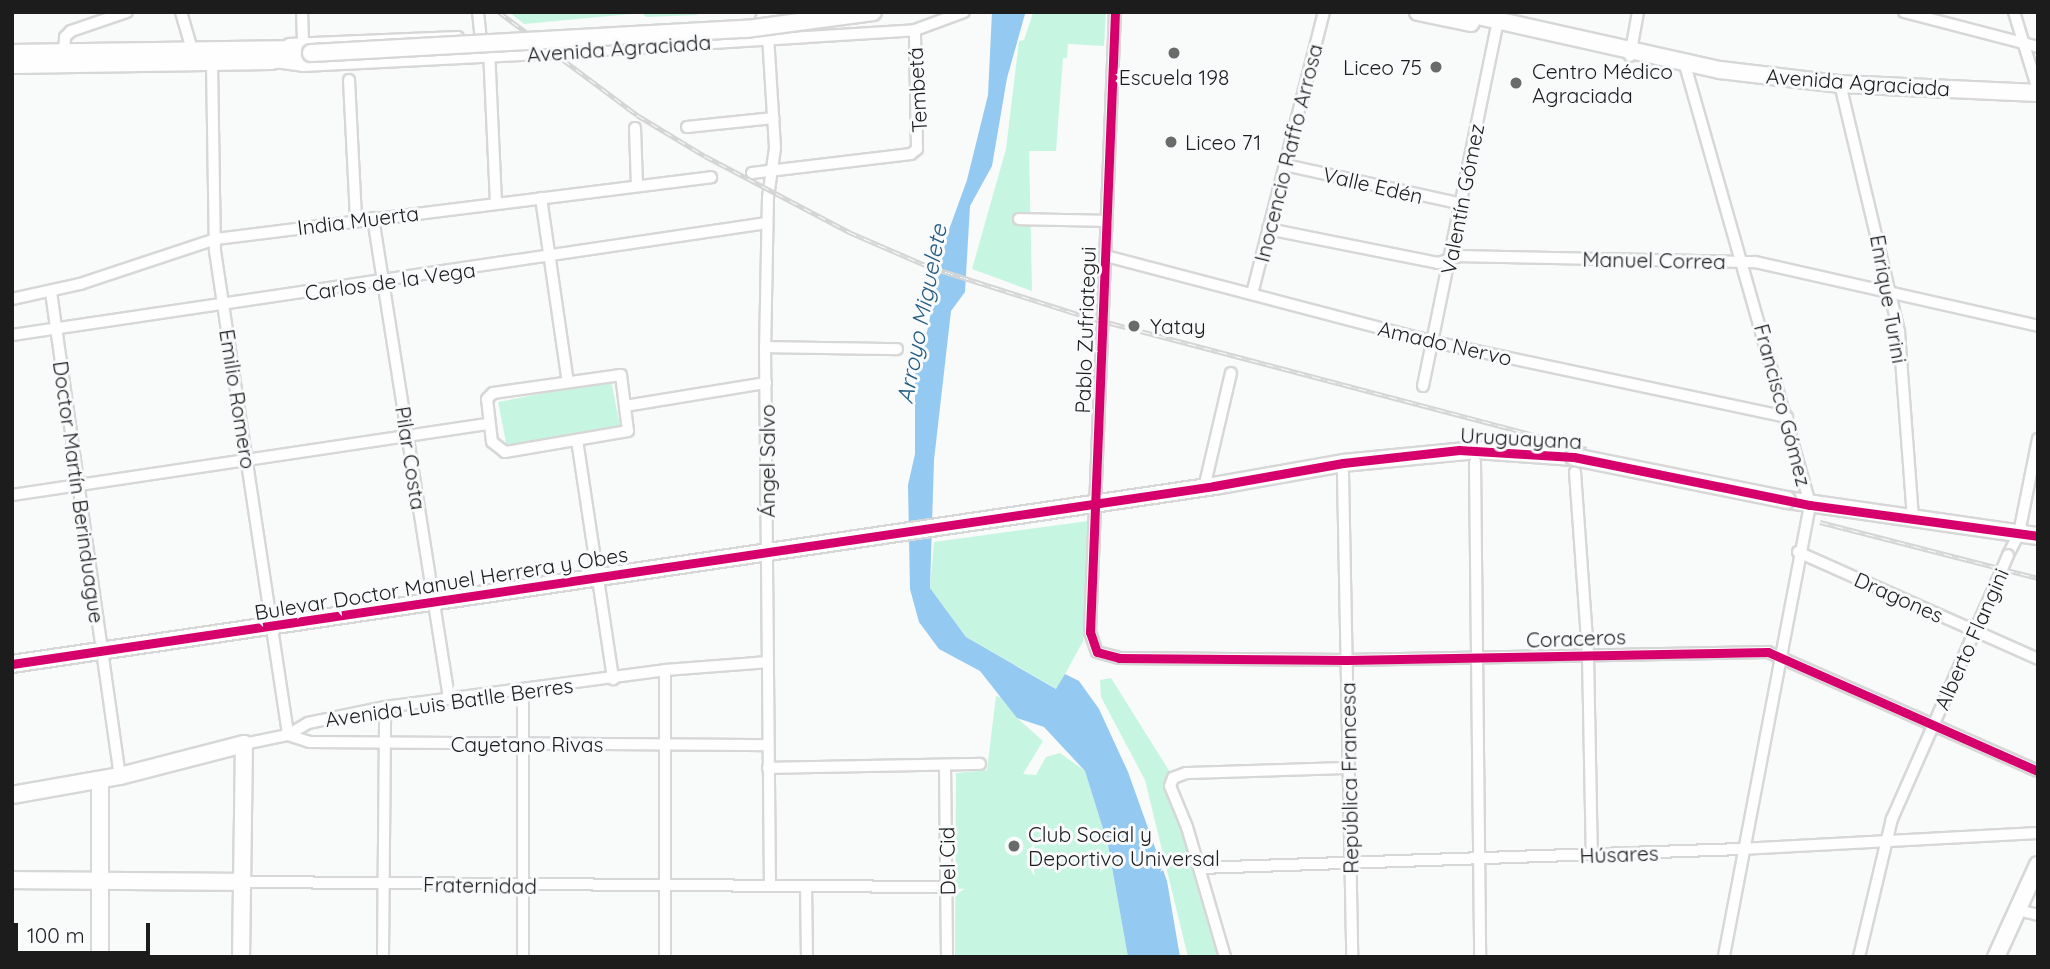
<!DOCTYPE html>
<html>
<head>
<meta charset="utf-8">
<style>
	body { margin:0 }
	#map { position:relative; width:2050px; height:969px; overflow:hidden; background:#f9fafa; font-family:Quicksand,sans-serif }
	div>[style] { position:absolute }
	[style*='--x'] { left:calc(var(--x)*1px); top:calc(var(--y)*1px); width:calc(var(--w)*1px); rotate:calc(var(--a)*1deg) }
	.green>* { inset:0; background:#c6f6e1; transform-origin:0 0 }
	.water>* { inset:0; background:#94c9f1 }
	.roads { filter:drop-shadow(2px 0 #d7d7d7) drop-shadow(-2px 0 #d7d7d7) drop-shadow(0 2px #d7d7d7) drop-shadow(0 -2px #d7d7d7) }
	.street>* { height:10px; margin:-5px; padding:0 5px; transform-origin:5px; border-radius:5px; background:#fefefe }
	.secondary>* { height:16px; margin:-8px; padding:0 8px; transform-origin:8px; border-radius:8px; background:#fefefe }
	.rail>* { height:5px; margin-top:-2.5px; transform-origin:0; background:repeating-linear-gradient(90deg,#f8fafb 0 8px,#d5d5d5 0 16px); box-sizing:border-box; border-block:2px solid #d5d5d5 }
	.bridges { filter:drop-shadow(2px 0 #d7d7d7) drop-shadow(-2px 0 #d7d7d7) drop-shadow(0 2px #d7d7d7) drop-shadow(0 -2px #d7d7d7) }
	.street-bridge>* { height:10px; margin:-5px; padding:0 5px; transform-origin:5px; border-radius:5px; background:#fefefe }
	.secondary-bridge>* { height:16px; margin:-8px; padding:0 8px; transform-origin:8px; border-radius:8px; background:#fefefe }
	.cycleway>* { height:9px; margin:-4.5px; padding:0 4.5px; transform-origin:4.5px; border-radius:4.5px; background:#d6006c }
	.dots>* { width:19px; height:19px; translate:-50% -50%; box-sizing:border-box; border:4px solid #f8fafb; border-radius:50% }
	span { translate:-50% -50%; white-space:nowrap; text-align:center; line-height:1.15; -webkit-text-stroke:6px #f8fafb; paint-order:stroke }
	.street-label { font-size:21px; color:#1c1c1d }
	.poi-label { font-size:21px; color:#1c1c1d }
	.right { translate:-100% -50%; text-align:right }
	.left { translate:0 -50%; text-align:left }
	.water-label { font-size:23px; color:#225a80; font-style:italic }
	.frame { position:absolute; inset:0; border:14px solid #1c1c1d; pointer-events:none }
	.scale { position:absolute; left:14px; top:923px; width:136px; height:32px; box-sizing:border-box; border:4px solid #1c1c1d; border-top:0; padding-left:9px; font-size:21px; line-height:24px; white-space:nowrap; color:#1c1c1d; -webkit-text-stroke:5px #f8fafb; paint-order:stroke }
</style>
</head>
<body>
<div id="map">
	<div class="green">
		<i style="clip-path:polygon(509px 12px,696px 12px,697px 15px,646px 17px,642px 13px,524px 24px)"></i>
		<i style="clip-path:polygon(1106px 12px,1104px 46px,1068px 44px,1067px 58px,1063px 58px,1056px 151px,1029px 151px,1032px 291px,972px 269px,1006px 149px,1019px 41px,1024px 40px,1033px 13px)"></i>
		<i style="left:611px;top:380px;width:48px;height:115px;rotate:79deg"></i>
		<i style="clip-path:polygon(1088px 521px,1083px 641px,1057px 689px,966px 637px,930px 588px,934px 542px)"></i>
		<i style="clip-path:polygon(1111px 678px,1178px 785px,1226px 957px,1188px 957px,1145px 780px,1101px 697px,1100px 680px)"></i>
		<i style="clip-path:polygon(996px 696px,1005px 699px,1017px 718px,1043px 741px,1023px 774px,1036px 775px,1046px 757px,1060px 753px,1085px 771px,1108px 845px,1128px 957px,955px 957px,956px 773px,987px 770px)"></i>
	</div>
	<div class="water">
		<i style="clip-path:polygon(992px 12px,1025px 14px,1007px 78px,992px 166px,970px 206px,965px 292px,951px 311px,934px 460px,930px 588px,966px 637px,1056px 689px,1065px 674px,1079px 681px,1099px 709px,1128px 772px,1167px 881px,1180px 957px,1128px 957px,1108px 845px,1085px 771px,1044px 727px,1017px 718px,980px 671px,939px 649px,919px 622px,910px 589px,908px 485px,915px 454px,915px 369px,920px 358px,916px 346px,927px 332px,946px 238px,967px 180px,988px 95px)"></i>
	</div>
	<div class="roads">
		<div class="street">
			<i style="--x:181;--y:12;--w:43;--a:73.7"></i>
			<i style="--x:302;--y:12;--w:30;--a:88"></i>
			<i style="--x:478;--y:12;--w:38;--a:84"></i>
			<i style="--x:1115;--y:12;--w:621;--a:92.31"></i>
			<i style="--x:1090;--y:632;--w:21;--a:71"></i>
			<i style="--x:1097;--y:652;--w:23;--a:15"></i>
			<i style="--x:1119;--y:658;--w:228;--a:0.5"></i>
			<i style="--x:1347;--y:660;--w:421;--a:-1.1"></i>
			<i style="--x:1768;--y:652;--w:295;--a:23.8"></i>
			<i style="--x:1904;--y:12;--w:138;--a:14.6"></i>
			<i style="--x:2014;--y:12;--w:82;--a:72.9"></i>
			<i style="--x:761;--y:19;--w:21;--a:-19"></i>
			<i style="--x:767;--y:20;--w:128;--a:86.4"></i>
			<i style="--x:775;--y:148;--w:49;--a:98.1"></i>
			<i style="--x:768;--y:197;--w:150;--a:91.1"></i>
			<i style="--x:765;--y:347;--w:539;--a:89.47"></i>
			<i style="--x:289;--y:44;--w:169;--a:-2.4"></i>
			<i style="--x:489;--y:49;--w:154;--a:87.4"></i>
			<i style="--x:64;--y:52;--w:15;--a:-86"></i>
			<i style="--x:65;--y:37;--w:8;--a:-45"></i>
			<i style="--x:71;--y:31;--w:59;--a:-18.7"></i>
			<i style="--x:1630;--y:56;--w:45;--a:-79.7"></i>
			<i style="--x:275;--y:62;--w:28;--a:8"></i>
			<i style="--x:303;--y:66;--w:218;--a:-2.9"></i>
			<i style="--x:521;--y:55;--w:395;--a:-3.6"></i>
			<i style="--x:915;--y:30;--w:52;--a:-20.2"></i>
			<i style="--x:212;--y:63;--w:188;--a:89.1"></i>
			<i style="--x:215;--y:251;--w:489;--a:81.4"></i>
			<i style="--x:1685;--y:65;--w:457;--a:74.1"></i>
			<i style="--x:1810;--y:505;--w:460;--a:100.8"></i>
			<i style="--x:349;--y:80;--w:140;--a:87.1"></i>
			<i style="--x:1840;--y:84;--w:255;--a:76.6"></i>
			<i style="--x:1899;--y:332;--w:188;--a:85.7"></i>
			<i style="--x:687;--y:127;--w:87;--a:-5.9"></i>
			<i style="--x:635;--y:128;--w:57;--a:88"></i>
			<i style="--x:1285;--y:165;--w:181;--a:12.4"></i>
			<i style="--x:752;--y:173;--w:160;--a:-6.8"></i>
			<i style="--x:911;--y:154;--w:8;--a:-40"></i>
			<i style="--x:917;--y:149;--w:119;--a:-91"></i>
			<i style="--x:541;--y:198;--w:186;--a:81.7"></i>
			<i style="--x:373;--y:218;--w:487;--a:81"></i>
			<i style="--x:1019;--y:219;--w:88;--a:1.3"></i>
			<i style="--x:1268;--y:229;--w:173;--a:11.3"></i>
			<i style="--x:1438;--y:263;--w:23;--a:-18"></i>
			<i style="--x:1460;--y:256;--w:295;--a:1.2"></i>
			<i style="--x:1755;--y:262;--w:290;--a:12.7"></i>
			<i style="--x:1106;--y:256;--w:339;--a:14.7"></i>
			<i style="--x:1434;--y:342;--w:361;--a:12"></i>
			<i style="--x:51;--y:292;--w:489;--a:81.9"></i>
			<i style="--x:1252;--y:294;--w:291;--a:-75.7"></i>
			<i style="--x:12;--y:299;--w:70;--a:-12.4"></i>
			<i style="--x:80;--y:284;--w:143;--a:-18.3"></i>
			<i style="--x:216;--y:239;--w:499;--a:-7.1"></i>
			<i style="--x:12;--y:335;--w:763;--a:-8.44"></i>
			<i style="--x:765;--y:347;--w:132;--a:0.9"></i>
			<i style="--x:621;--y:375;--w:56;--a:82.9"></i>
			<i style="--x:628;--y:431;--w:125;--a:170.3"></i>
			<i style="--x:505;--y:452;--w:16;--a:-142"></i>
			<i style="--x:492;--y:442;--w:43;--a:-96.6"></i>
			<i style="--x:487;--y:399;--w:8;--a:-45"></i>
			<i style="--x:493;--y:393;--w:129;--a:-8"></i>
			<i style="--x:1423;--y:386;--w:382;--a:-78.4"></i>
			<i style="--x:625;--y:406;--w:143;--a:-9.3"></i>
			<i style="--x:577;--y:440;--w:242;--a:81.4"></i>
			<i style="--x:1475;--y:462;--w:495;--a:89.4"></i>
			<i style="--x:1575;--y:472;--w:183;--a:85.9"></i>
			<i style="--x:1588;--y:655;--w:200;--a:88.9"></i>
			<i style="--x:1343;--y:473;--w:484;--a:88.9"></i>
			<i style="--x:1204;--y:488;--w:118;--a:-76.8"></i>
			<i style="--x:12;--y:495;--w:482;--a:-8.5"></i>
			<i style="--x:1798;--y:552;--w:263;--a:24"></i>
			<i style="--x:2008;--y:555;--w:25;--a:-63"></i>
			<i style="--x:2019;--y:533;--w:96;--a:-78.6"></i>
			<i style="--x:665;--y:670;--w:287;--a:90"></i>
			<i style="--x:288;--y:735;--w:22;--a:18"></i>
			<i style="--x:309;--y:742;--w:459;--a:0.4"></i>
			<i style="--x:244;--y:744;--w:45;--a:-11.6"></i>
			<i style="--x:288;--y:735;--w:23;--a:-31"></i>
			<i style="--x:308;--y:723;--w:79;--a:-11.7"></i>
			<i style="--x:385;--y:707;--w:282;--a:-7.5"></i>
			<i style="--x:665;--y:670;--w:103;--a:-4.4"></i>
			<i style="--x:945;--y:765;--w:192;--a:89.4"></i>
			<i style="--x:768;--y:768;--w:212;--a:-1.1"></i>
			<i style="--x:1200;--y:868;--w:541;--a:-2.01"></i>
			<i style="--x:1741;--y:849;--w:297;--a:-3.1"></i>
			<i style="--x:242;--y:882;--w:706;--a:0.41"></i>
			<i style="--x:806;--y:886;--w:71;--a:89.2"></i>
			<i style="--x:2017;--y:910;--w:22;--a:13"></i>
			<i style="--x:383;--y:957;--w:250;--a:-89.5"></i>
			<i style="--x:523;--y:957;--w:266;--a:-90"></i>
			<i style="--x:1225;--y:957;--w:135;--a:-106.3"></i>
			<i style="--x:1187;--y:827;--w:44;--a:-112.5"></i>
			<i style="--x:1170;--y:786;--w:9;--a:-69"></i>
			<i style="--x:1173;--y:778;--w:14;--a:-21"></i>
			<i style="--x:1186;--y:773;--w:162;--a:-1.8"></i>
			<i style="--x:1859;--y:957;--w:142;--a:-76.6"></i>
			<i style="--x:1892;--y:819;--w:260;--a:-66.2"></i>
		</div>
		<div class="secondary">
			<i style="--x:765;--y:12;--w:5;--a:68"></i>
			<i style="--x:1418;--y:12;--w:54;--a:11.7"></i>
			<i style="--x:1460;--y:12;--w:266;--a:12.6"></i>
			<i style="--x:1720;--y:70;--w:121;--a:6.7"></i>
			<i style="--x:1840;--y:84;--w:198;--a:2.6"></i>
			<i style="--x:12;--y:53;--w:286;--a:-0.8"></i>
			<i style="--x:12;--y:65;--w:259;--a:-0.9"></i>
			<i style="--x:271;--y:61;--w:41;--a:-11.3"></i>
			<i style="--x:1787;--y:500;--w:254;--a:8.2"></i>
			<i style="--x:12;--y:664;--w:1215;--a:-8.42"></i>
			<i style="--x:1214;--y:486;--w:131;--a:-10.1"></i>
			<i style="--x:1343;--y:463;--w:134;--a:-5.6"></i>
			<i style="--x:1476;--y:450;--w:98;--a:4.1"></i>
			<i style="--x:100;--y:781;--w:176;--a:90"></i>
			<i style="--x:12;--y:795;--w:110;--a:-10"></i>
			<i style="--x:120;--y:776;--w:128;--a:-14.5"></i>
			<i style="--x:244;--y:744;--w:213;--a:90.8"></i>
			<i style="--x:12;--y:880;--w:230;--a:0.5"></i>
			<i style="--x:1996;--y:957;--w:101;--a:-65.5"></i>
		</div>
	</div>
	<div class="rail">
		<i style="--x:499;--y:12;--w:172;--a:36.7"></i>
		<i style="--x:637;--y:115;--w:79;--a:31.1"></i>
		<i style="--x:705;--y:156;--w:163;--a:27.8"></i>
		<i style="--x:849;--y:232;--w:88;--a:23.4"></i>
		<i style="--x:930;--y:267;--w:157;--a:17.7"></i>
		<i style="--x:1080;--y:315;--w:524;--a:14.8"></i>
		<i style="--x:1820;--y:522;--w:225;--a:14.4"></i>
	</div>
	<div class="bridges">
		<div class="street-bridge">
			<i style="--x:1997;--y:581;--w:28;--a:-67"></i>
		</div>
		<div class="secondary-bridge">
			<i style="--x:311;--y:53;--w:436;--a:-3.2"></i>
			<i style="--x:746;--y:29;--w:128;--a:-7.6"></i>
			<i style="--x:1574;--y:457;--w:217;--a:11.4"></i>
		</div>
	</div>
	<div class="cycleway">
		<i style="--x:1115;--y:12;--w:621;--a:92.31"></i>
		<i style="--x:1090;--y:632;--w:21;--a:71"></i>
		<i style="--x:1097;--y:652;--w:23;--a:15"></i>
		<i style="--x:1119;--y:658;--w:228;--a:0.5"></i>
		<i style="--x:1347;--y:660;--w:421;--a:-1.1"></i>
		<i style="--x:1768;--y:652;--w:295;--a:23.8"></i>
		<i style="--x:12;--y:664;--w:1215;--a:-8.42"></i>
		<i style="--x:1214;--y:486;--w:131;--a:-10.1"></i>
		<i style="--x:1343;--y:463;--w:117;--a:-6.4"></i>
		<i style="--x:1459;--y:450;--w:115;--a:3.5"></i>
		<i style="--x:1574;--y:457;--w:241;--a:11.5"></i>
		<i style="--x:1810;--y:505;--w:230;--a:7.7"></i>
	</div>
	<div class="dots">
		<i style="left:1174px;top:53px;background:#696a6a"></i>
		<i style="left:1436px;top:67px;background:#696a6a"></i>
		<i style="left:1516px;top:83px;background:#696a6a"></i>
		<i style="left:1171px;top:142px;background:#696a6a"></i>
		<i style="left:1134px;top:326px;background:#696a6a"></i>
		<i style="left:1014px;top:846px;background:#696a6a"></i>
	</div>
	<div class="street-label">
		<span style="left:619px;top:48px;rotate:-4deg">Avenida Agraciada</span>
		<span style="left:1858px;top:82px;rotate:4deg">Avenida Agraciada</span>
		<span style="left:917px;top:90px;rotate:-93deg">Tembetá</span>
		<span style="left:1288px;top:153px;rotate:-76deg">Inocencio Raffo Arrosa</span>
		<span style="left:1373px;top:185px;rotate:13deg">Valle Edén</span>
		<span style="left:1462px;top:199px;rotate:-79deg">Valentín Gómez</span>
		<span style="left:358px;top:220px;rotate:-7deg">India Muerta</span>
		<span style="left:1654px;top:260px;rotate:1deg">Manuel Correa</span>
		<span style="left:390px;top:281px;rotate:-8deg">Carlos de la Vega</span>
		<span style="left:1889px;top:299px;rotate:80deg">Enrique Turini</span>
		<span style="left:1085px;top:330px;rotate:-88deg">Pablo Zufriategui</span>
		<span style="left:1445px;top:343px;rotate:13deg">Amado Nervo</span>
		<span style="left:238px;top:399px;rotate:81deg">Emilio Romero</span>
		<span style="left:1783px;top:405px;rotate:75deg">Francisco Gómez</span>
		<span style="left:1521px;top:438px;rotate:3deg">Uruguayana</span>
		<span style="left:411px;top:458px;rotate:81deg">Pilar Costa</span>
		<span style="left:767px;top:461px;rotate:-90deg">Ángel Salvo</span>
		<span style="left:79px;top:492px;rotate:82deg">Doctor Martín Berinduague</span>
		<span style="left:441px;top:583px;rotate:-9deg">Bulevar Doctor Manuel Herrera y Obes</span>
		<span style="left:1899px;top:597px;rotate:24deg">Dragones</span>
		<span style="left:1576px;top:638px;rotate:-2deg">Coraceros</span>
		<span style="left:1971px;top:639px;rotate:-66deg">Alberto Flangini</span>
		<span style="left:449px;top:702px;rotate:-8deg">Avenida Luis Batlle Berres</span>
		<span style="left:527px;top:744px">Cayetano Rivas</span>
		<span style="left:1349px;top:778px;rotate:-91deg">República Francesa</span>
		<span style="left:1619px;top:854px;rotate:-2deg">Húsares</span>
		<span style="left:947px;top:861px;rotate:-91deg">Del Cid</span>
		<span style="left:480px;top:885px;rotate:1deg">Fraternidad</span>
	</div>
	<div class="poi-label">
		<span class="right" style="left:1422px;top:67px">Liceo 75</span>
		<span class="left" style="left:1532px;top:83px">Centro Médico<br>Agraciada</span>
		<span style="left:1174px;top:77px">Escuela 198</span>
		<span class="left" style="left:1185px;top:142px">Liceo 71</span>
		<span class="left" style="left:1150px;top:326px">Yatay</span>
		<span class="left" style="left:1028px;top:846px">Club Social y<br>Deportivo Universal</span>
	</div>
	<div class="water-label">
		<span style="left:922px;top:314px;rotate:-79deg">Arroyo Miguelete</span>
	</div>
	<div class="frame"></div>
	<div class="scale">100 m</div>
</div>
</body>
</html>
